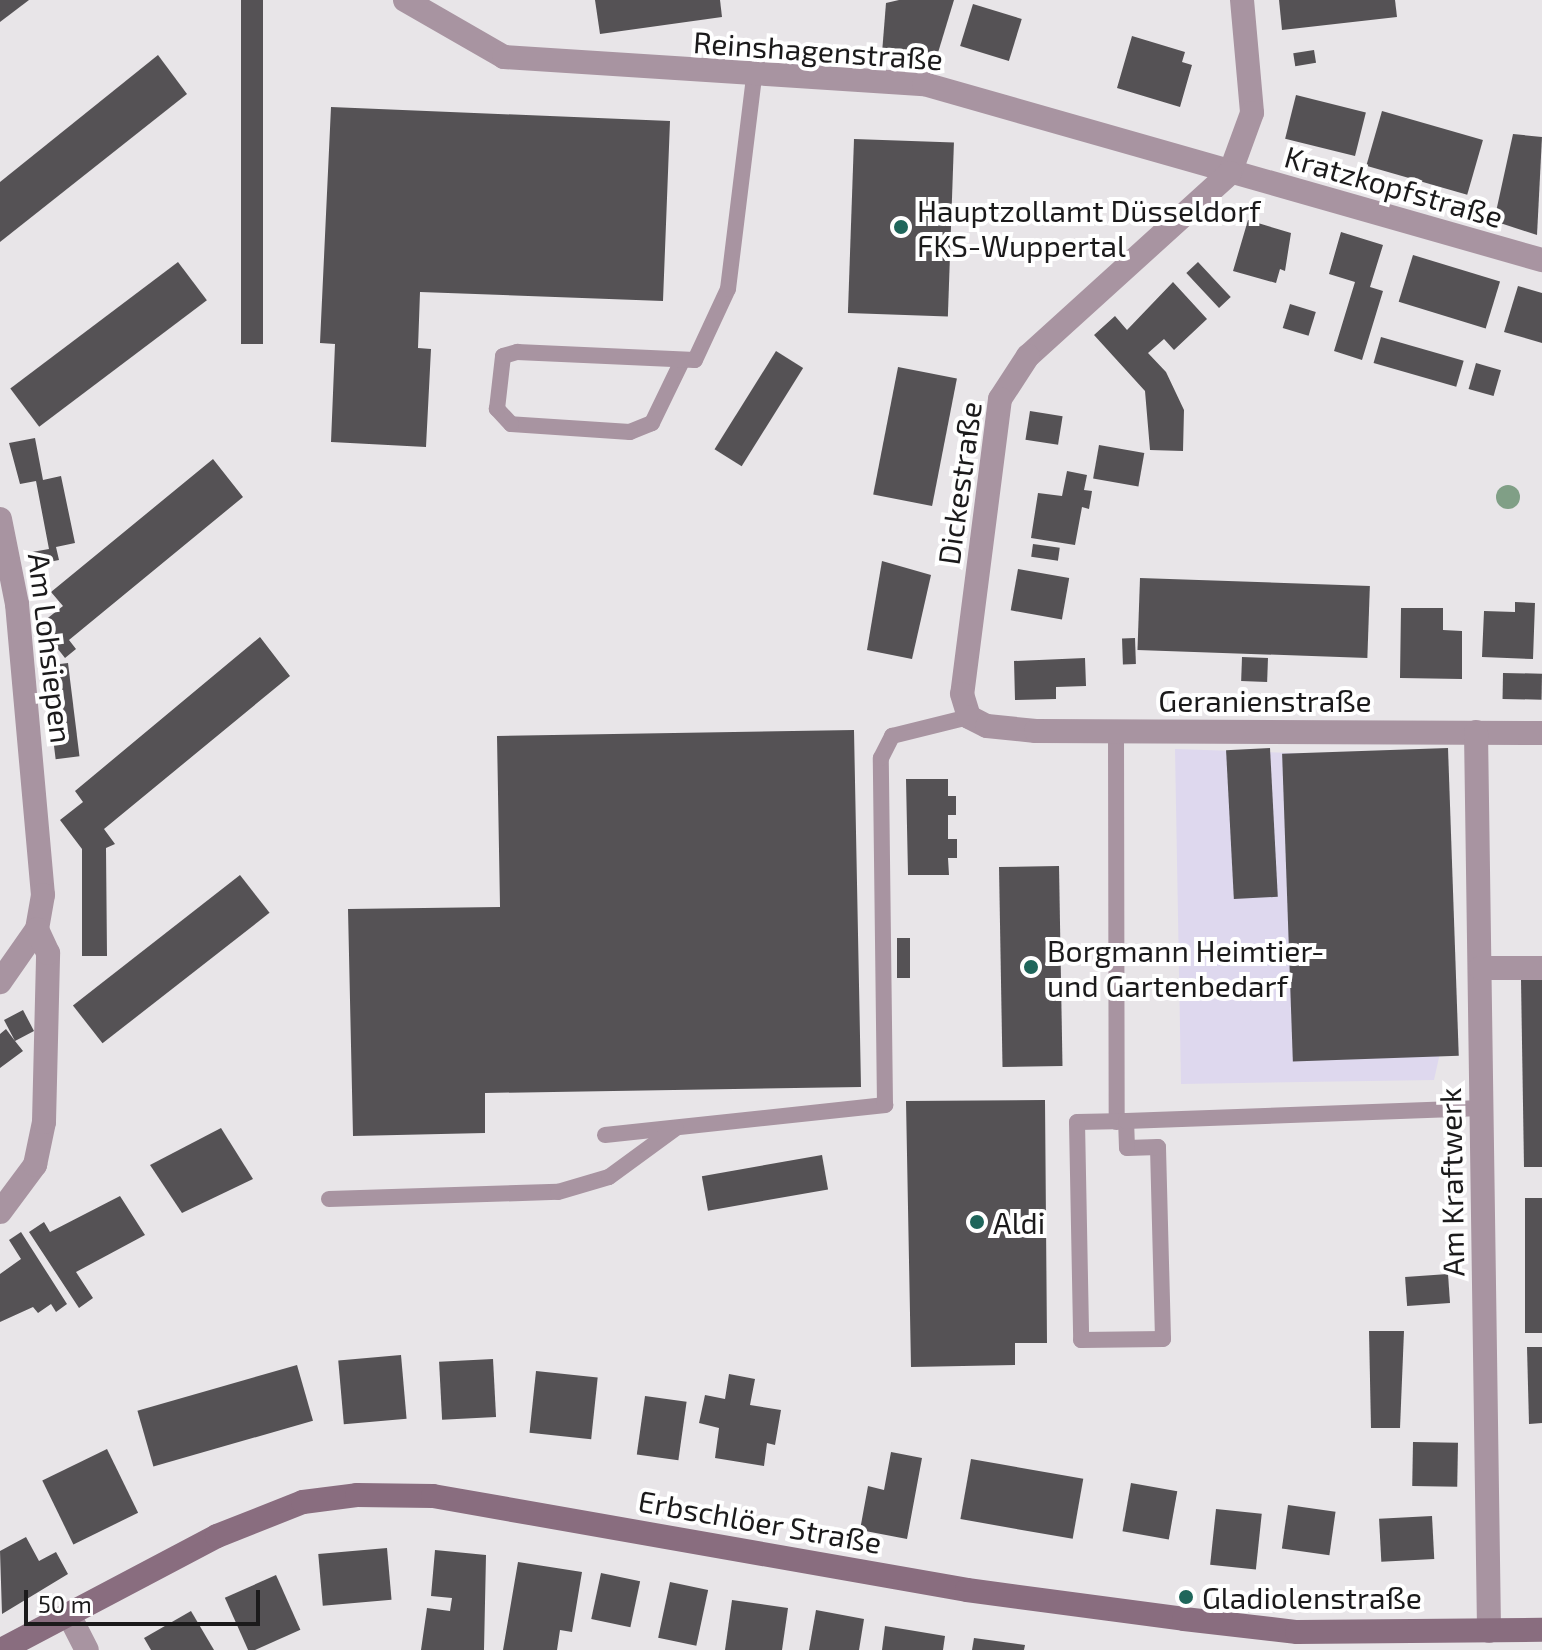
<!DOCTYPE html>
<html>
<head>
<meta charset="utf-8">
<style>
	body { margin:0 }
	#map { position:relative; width:1542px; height:1650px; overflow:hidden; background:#e8e5e8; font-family:"Exo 2",sans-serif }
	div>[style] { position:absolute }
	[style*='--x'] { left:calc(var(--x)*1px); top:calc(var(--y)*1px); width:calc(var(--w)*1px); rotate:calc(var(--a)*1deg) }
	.commercial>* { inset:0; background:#ded8ee }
	.building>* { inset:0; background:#555255; transform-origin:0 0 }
	.lane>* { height:16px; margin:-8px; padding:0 8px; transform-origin:8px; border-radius:8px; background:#a894a1 }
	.street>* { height:24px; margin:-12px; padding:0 12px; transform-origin:12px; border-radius:12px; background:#a894a1 }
	.secondary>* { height:24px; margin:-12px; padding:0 12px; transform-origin:12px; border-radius:12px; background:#896d7f }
	.trees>* { width:24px; height:24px; margin:-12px; border-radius:50%; background:#809f86 }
	.dots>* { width:22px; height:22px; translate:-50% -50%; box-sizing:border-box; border:4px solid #fff; border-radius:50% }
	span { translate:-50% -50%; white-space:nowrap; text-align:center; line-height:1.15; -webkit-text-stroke:8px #fff; paint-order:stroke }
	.street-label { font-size:30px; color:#1b1a1b }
	.poi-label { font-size:30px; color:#1b1a1b }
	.left { translate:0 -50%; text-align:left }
	.scale { position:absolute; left:24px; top:1590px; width:236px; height:36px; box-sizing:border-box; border:4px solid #1b1a1b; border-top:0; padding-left:10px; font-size:24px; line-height:28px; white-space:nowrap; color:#1b1a1b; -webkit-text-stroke:6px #fff; paint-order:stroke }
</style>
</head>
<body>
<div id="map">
	<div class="commercial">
		<i style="clip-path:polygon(1175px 749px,1442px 758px,1446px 1026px,1434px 1080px,1181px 1084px)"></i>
	</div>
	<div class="building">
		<i style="clip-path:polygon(0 0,29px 0,0 22px)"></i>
		<i style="left:241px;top:0;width:22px;height:344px"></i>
		<i style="clip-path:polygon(595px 0,720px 0,722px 17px,600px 34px)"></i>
		<i style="clip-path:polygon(899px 0,954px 0,937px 56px,882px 53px,886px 3px)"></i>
		<i style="clip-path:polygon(1279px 0,1395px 0,1397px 17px,1282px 30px)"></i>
		<i style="left:973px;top:4px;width:51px;height:44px;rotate:17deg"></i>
		<i style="clip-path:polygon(1132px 36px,1185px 52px,1182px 62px,1192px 65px,1180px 107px,1117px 88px)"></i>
		<i style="left:1314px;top:50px;width:13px;height:21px;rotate:81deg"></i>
		<i style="clip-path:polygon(158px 55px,187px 94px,0 242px,0 182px)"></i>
		<i style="left:1296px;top:95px;width:72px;height:45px;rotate:14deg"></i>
		<i style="clip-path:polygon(331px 107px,670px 121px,663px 301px,420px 292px,418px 348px,431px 349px,426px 447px,331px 442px,335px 344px,320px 343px)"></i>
		<i style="left:1382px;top:111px;width:105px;height:57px;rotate:16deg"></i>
		<i style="clip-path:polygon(1513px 134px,1542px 137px,1537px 235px,1494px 221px)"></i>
		<i style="left:854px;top:139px;width:100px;height:174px;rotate:2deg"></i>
		<i style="clip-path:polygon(1248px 220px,1291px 233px,1285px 271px,1280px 269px,1276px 283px,1233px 271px)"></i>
		<i style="clip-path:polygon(1341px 232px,1383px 245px,1370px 287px,1383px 291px,1362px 360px,1334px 351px,1355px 282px,1329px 274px)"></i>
		<i style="left:1413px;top:255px;width:91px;height:49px;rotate:17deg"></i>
		<i style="left:178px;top:262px;width:48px;height:210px;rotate:53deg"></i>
		<i style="left:1198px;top:262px;width:48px;height:16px;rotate:47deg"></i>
		<i style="clip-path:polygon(1173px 282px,1207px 319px,1174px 350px,1164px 339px,1148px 353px,1166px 372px,1184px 410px,1183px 451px,1150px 450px,1145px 391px,1094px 335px,1115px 316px,1127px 330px)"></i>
		<i style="clip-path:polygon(1518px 286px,1542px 293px,1542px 343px,1504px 332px)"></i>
		<i style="left:1290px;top:304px;width:27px;height:25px;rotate:17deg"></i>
		<i style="left:1381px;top:337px;width:86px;height:27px;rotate:16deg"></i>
		<i style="left:776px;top:351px;width:32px;height:116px;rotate:32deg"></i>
		<i style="left:1476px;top:363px;width:26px;height:27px;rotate:16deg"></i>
		<i style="left:898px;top:367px;width:60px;height:130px;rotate:11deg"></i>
		<i style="left:1030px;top:411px;width:33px;height:29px;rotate:9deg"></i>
		<i style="clip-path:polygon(35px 438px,43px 480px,61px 476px,75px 543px,56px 547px,59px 560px,34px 565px,32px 552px,49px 549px,36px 481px,20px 484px,9px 443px)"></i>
		<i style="left:1099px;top:445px;width:46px;height:34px;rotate:10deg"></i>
		<i style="clip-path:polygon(213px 459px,243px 497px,69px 640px,76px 649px,65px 658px,39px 625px,63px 606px,51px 592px)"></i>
		<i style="clip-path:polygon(1067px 471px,1087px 475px,1084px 490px,1092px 491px,1089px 509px,1082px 507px,1075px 545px,1031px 538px,1038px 493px,1062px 496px)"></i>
		<i style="left:1033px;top:544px;width:27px;height:13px;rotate:8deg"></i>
		<i style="clip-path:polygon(882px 561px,931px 575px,912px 659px,867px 650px)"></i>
		<i style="left:1018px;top:569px;width:52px;height:42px;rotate:10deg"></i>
		<i style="left:1140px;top:578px;width:230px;height:72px;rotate:2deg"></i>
		<i style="clip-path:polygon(1515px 602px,1535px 603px,1533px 659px,1482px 657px,1484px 611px,1515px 612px)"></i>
		<i style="clip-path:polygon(1401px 608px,1443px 608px,1443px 630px,1462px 631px,1462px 679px,1400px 678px)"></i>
		<i style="clip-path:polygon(260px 637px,290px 676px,104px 829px,115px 844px,106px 848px,107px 956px,82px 956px,82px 849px,60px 820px,83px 802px,75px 791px)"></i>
		<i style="left:1135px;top:638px;width:26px;height:13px;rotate:88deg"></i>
		<i style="left:1242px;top:657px;width:26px;height:24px;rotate:2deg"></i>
		<i style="clip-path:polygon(1085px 658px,1086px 686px,1056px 687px,1056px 699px,1015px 700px,1014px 661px)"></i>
		<i style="left:68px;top:663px;width:94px;height:24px;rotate:83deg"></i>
		<i style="left:1503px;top:673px;width:39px;height:26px;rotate:1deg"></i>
		<i style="clip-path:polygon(854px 730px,861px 1087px,485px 1093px,485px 1133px,353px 1136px,348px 909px,500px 907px,497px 736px)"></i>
		<i style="left:1270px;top:748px;width:149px;height:44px;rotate:87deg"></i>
		<i style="left:1448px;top:748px;width:308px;height:166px;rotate:88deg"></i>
		<i style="clip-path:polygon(906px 779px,948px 779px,948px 796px,956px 796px,956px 815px,948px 815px,948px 839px,957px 839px,957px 858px,948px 858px,949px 875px,908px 875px)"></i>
		<i style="left:1059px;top:866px;width:200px;height:60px;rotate:89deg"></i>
		<i style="left:240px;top:875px;width:48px;height:212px;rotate:52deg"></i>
		<i style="left:897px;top:938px;width:13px;height:40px"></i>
		<i style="clip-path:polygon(1521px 980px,1542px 980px,1542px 1167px,1524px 1167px)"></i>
		<i style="clip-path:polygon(23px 1010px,34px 1031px,15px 1041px,23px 1051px,0 1068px,0 1034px,6px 1029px,15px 1041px,4px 1020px)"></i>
		<i style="clip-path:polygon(1045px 1100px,1047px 1343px,1015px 1343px,1015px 1365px,911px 1367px,906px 1101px)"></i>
		<i style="clip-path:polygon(221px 1128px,253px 1179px,182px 1213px,150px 1165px)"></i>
		<i style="left:822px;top:1155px;width:35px;height:122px;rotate:80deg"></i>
		<i style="clip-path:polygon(120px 1196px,145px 1235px,76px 1272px,93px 1298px,79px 1308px,29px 1232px,44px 1222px,50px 1232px)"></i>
		<i style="left:1525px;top:1198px;width:17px;height:135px"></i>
		<i style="clip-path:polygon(21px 1232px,67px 1304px,56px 1312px,51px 1304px,38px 1313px,33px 1307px,0 1322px,0 1274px,21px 1259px,9px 1240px)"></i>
		<i style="left:1448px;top:1274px;width:29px;height:43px;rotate:86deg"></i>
		<i style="clip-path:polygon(1369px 1331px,1404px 1331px,1400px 1428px,1371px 1428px)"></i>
		<i style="clip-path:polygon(1527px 1347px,1542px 1347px,1542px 1423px,1529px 1424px)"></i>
		<i style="left:401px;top:1355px;width:64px;height:63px;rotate:85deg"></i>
		<i style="left:493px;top:1359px;width:58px;height:54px;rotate:87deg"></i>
		<i style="left:297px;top:1365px;width:58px;height:166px;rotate:74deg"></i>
		<i style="left:536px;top:1371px;width:62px;height:62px;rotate:6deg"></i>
		<i style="clip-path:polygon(729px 1374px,755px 1379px,750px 1405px,781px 1410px,775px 1445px,767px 1443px,764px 1466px,715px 1458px,719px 1428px,699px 1423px,705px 1395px,725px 1399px)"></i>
		<i style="left:645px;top:1396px;width:42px;height:59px;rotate:8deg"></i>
		<i style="left:1413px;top:1442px;width:45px;height:44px;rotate:1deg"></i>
		<i style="left:107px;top:1449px;width:71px;height:72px;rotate:64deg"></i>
		<i style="clip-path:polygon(891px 1452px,922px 1458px,907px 1539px,860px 1530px,868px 1486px,884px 1490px)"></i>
		<i style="left:971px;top:1459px;width:114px;height:61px;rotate:10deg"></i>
		<i style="left:1131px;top:1483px;width:47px;height:49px;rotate:10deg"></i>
		<i style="left:1288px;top:1505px;width:48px;height:44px;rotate:8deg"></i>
		<i style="left:1216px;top:1509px;width:46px;height:56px;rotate:6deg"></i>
		<i style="left:1432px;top:1516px;width:43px;height:53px;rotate:87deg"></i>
		<i style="clip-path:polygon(26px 1537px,39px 1561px,56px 1552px,68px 1574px,2px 1614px,0 1551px)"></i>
		<i style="left:387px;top:1548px;width:52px;height:69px;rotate:85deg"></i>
		<i style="clip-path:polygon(435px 1550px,486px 1555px,484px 1650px,421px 1650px,427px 1608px,450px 1611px,452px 1598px,431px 1596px)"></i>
		<i style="clip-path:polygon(518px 1562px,582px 1572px,572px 1632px,560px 1630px,557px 1650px,503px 1650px)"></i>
		<i style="left:601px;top:1573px;width:40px;height:47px;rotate:12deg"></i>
		<i style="left:276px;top:1575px;width:60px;height:56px;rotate:66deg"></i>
		<i style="left:670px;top:1582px;width:39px;height:57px;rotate:12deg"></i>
		<i style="clip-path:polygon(732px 1600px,788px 1608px,782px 1650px,725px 1650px)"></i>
		<i style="clip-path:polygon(816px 1610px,864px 1619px,859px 1650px,809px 1650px)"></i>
		<i style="clip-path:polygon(191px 1611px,214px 1650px,151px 1650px,144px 1638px)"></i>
		<i style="clip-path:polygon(885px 1626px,945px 1636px,943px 1650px,882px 1650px)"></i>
		<i style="clip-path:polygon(974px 1638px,1025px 1645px,1024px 1650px,972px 1650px)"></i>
	</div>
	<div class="lane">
		<i style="--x:682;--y:361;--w:69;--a:115.8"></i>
		<i style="--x:652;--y:423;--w:24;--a:158"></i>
		<i style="--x:630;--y:432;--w:119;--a:-176.2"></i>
		<i style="--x:511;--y:424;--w:21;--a:-133"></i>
		<i style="--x:497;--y:409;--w:53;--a:-83.5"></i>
		<i style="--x:503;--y:356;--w:15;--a:-16"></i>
		<i style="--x:517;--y:352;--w:178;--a:2.6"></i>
		<i style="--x:695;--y:360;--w:78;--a:-65.1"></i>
		<i style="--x:728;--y:289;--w:215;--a:-83"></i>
		<i style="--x:1116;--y:732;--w:390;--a:89.9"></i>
		<i style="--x:1126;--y:1121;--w:49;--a:178.8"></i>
		<i style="--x:1077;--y:1122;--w:218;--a:88.9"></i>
		<i style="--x:1081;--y:1340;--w:82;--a:-0.7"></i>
		<i style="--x:1163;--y:1339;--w:192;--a:-91.5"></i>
		<i style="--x:1158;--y:1147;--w:31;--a:178"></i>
		<i style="--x:1127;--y:1148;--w:27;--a:-92"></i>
		<i style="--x:1126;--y:1121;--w:356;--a:-2.1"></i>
		<i style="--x:605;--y:1135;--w:282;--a:-6.1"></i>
		<i style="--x:885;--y:1105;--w:347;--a:-90.7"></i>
		<i style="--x:881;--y:758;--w:25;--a:-63"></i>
		<i style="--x:892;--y:736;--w:79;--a:-13.9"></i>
		<i style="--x:329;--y:1199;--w:229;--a:-1.8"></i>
		<i style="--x:558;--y:1192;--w:53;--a:-16.4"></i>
		<i style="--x:609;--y:1177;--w:83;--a:-36.2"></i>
	</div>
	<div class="street">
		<i style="--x:405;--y:0;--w:114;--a:29.9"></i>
		<i style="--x:504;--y:57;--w:421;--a:3.7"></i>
		<i style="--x:924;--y:84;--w:643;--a:15.9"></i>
		<i style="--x:1242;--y:0;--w:113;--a:84.9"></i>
		<i style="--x:1252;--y:113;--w:64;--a:110.1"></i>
		<i style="--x:1230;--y:173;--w:273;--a:137.8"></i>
		<i style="--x:1028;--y:356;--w:51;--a:123.1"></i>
		<i style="--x:1000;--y:399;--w:297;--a:97.3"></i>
		<i style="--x:962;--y:694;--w:24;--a:73"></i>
		<i style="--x:969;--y:717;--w:20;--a:27"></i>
		<i style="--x:987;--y:726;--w:49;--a:5.8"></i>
		<i style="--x:1036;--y:731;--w:506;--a:0.23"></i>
		<i style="--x:0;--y:519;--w:87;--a:78.7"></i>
		<i style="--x:17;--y:604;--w:292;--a:84.9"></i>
		<i style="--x:43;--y:895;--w:35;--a:100"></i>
		<i style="--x:37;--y:929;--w:65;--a:124.9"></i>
		<i style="--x:1476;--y:732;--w:899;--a:89.17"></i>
		<i style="--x:1480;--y:968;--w:62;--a:0"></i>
		<i style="--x:0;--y:1212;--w:59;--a:-53.3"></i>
		<i style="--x:35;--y:1165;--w:44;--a:-78.2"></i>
		<i style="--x:44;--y:1122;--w:169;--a:-88.6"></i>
		<i style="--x:48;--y:953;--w:26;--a:-115"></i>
		<i style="--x:70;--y:1617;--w:37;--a:63"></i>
	</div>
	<div class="secondary">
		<i style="--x:1;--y:1650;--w:244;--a:-27.8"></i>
		<i style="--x:217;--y:1536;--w:92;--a:-21.6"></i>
		<i style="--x:303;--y:1502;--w:54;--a:-7.4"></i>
		<i style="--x:357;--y:1495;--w:76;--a:0.8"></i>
		<i style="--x:433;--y:1496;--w:542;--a:9.98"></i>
		<i style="--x:967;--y:1590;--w:219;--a:7.6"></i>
		<i style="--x:1184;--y:1619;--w:114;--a:6.6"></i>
		<i style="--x:1297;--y:1632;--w:245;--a:-0.5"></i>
	</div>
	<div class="trees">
		<i style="left:1508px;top:497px"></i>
	</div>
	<div class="dots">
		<i style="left:901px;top:227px;background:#1f665b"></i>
		<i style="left:1031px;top:967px;background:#1f665b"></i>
		<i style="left:977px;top:1222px;background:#1f665b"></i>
		<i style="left:1186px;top:1597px;background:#1f665b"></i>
	</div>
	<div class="street-label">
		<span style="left:818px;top:50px;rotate:4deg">Reinshagenstraße</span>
		<span style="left:1394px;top:186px;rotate:16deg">Kratzkopfstraße</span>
		<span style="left:959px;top:483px;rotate:-82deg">Dickestraße</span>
		<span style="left:51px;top:648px;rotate:83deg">Am Lohsiepen</span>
		<span style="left:1265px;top:700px">Geranienstraße</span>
		<span style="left:1451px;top:1182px;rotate:-91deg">Am Kraftwerk</span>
		<span style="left:760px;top:1521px;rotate:10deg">Erbschlöer Straße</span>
	</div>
	<div class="poi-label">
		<span class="left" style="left:917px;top:227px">Hauptzollamt Düsseldorf<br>FKS-Wuppertal</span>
		<span class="left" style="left:1047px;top:967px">Borgmann Heimtier-<br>und Gartenbedarf</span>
		<span class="left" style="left:993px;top:1222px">Aldi</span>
		<span class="left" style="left:1202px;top:1597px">Gladiolenstraße</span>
	</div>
	<div class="scale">50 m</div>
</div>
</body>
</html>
